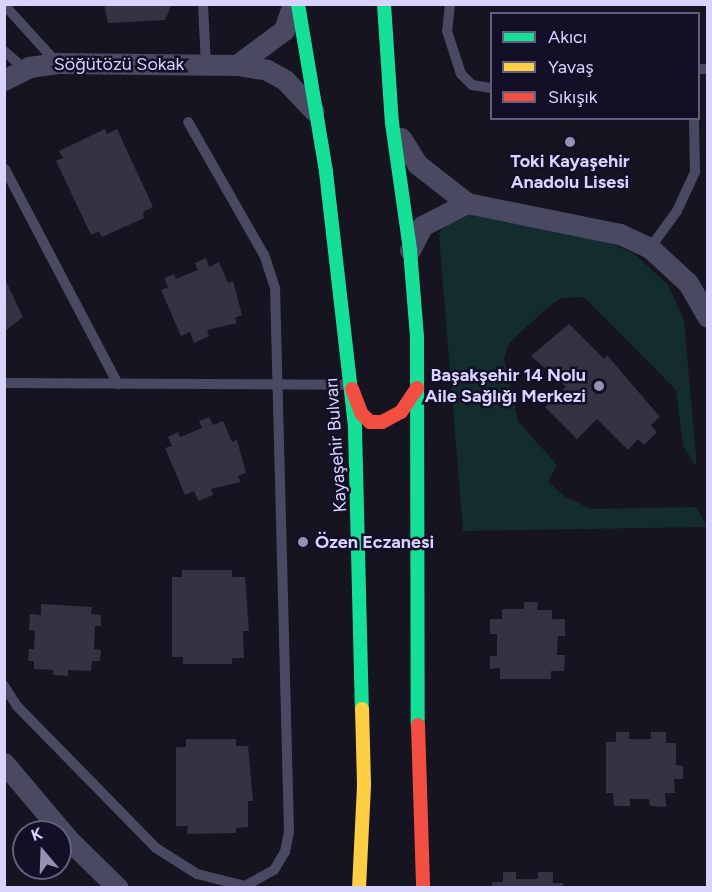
<!DOCTYPE html>
<html>
<head>
<meta charset="utf-8">
<style>
	body { margin:0 }
	#map { position:relative; width:712px; height:892px; overflow:hidden; background:#161421; font-family:Figtree,sans-serif }
	div>[style] { position:absolute }
	[style*='--x'] { left:calc(var(--x)*1px); top:calc(var(--y)*1px); width:calc(var(--w)*1px); rotate:calc(var(--a)*1deg) }
	.green>* { inset:0; background:#132c2d }
	.building>* { inset:0; background:#343243 }
	.lane>* { height:10px; margin:-5px; padding:0 5px; transform-origin:5px; border-radius:5px; background:#4a4962 }
	.street>* { height:21px; margin:-10.5px; padding:0 10.5px; transform-origin:10.5px; border-radius:10.5px; background:#4a4962 }
	.fast>* { height:14px; margin:-7px; padding:0 7px; transform-origin:7px; border-radius:7px; background:#16e098 }
	.slow>* { height:14px; margin:-7px; padding:0 7px; transform-origin:7px; border-radius:7px; background:#ffcf43 }
	.jam>* { height:14px; margin:-7px; padding:0 7px; transform-origin:7px; border-radius:7px; background:#f24e42 }
	.dots>* { width:16px; height:16px; translate:-50% -50%; box-sizing:border-box; border:3px solid #130f26; border-radius:50% }
	span { translate:-50% -50%; white-space:nowrap; text-align:center; line-height:1.15; -webkit-text-stroke:5px #130f26; paint-order:stroke }
	.street-label { font-size:18px; color:#d9d4ff }
	.poi-label { font-size:18px; color:#d9d4ff; font-weight:700 }
	.right { translate:-100% -50%; text-align:right }
	.left { translate:0 -50%; text-align:left }
	.frame { position:absolute; inset:0; border:6px solid #d9d4ff; pointer-events:none }
	.legend { position:absolute; left:490px; top:12px; width:210px; height:108px; box-sizing:border-box; background:#130f26; border:2px solid #625e7d; margin:0; padding:8px 10px; list-style:none; font-size:18px; color:#d9d4ff }
	.legend li { display:flex; align-items:center; gap:12px; height:30px }
	.legend b { width:30px; border:2px solid #625e7d }
	.north { position:absolute; left:12px; top:820px; width:60px; height:60px; box-sizing:border-box; background:#130f26; border:2px solid #625e7d; border-radius:50%; rotate:341deg; font-size:16px; font-weight:700; line-height:24px; text-align:center; color:#d9d4ff }
	.north::after { content:''; display:block; margin:auto; width:21px; height:27px; background:#9591b1; clip-path:polygon(50% 0,100% 100%,50% 72%,0 100%) }
</style>
</head>
<body>
<div id="map">
	<div class="green">
		<i style="clip-path:polygon(457px 210px,487px 212px,613px 244px,636px 255px,668px 285px,684px 320px,697px 468px,683px 446px,676px 390px,584px 297px,561px 298px,547px 308px,509px 343px,504px 359px,518px 421px,557px 465px,548px 482px,566px 497px,591px 509px,696px 507px,707px 527px,463px 531px,439px 235px,444px 220px)"></i>
	</div>
	<div class="building">
		<i style="clip-path:polygon(104px 4px,172px 4px,165px 20px,108px 23px)"></i>
		<i style="clip-path:polygon(105px 129px,107px 134px,117px 129px,153px 207px,143px 212px,144px 218px,102px 237px,99px 231px,91px 235px,56px 161px,63px 158px,59px 151px)"></i>
		<i style="clip-path:polygon(206px 258px,209px 267px,219px 262px,228px 283px,233px 281px,242px 315px,235px 318px,237px 323px,207px 330px,209px 336px,194px 343px,190px 332px,181px 336px,161px 290px,168px 287px,164px 278px,174px 274px,176px 279px,198px 270px,195px 263px)"></i>
		<i style="clip-path:polygon(4px 277px,23px 317px,4px 332px)"></i>
		<i style="clip-path:polygon(569px 324px,604px 359px,607px 355px,660px 417px,651px 425px,657px 432px,644px 445px,638px 439px,628px 450px,597px 419px,577px 439px,545px 407px,566px 387px,531px 356px)"></i>
		<i style="clip-path:polygon(209px 417px,213px 425px,223px 421px,232px 442px,237px 440px,246px 473px,238px 476px,241px 482px,211px 489px,213px 495px,198px 501px,194px 491px,185px 495px,165px 448px,172px 446px,168px 437px,178px 432px,180px 437px,202px 428px,199px 421px)"></i>
		<i style="clip-path:polygon(182px 570px,232px 570px,232px 577px,245px 577px,249px 631px,243px 631px,244px 658px,232px 658px,232px 664px,183px 664px,183px 657px,172px 657px,172px 577px,182px 577px)"></i>
		<i style="clip-path:polygon(524px 602px,538px 602px,537px 610px,552px 610px,552px 619px,565px 619px,565px 636px,558px 636px,557px 655px,565px 655px,564px 671px,551px 671px,551px 679px,500px 679px,500px 668px,490px 669px,490px 656px,497px 656px,497px 634px,490px 634px,490px 619px,502px 619px,502px 609px,524px 609px)"></i>
		<i style="clip-path:polygon(41px 604px,92px 607px,91px 614px,101px 615px,101px 626px,95px 626px,94px 649px,101px 650px,100px 661px,92px 661px,91px 671px,68px 670px,68px 676px,53px 675px,53px 670px,34px 669px,34px 661px,28px 661px,29px 649px,34px 649px,35px 631px,29px 630px,30px 614px,41px 615px)"></i>
		<i style="clip-path:polygon(616px 732px,629px 732px,629px 739px,651px 739px,651px 732px,666px 732px,666px 743px,676px 743px,676px 765px,683px 766px,683px 779px,674px 779px,675px 793px,665px 793px,666px 807px,650px 806px,649px 799px,630px 799px,630px 806px,614px 806px,613px 793px,606px 793px,606px 742px,616px 742px)"></i>
		<i style="clip-path:polygon(186px 739px,236px 739px,236px 746px,248px 746px,253px 801px,248px 801px,248px 827px,236px 828px,236px 833px,187px 834px,188px 826px,176px 826px,176px 747px,186px 747px)"></i>
		<i style="clip-path:polygon(503px 872px,516px 872px,516px 879px,538px 879px,538px 872px,553px 872px,553px 883px,563px 883px,563px 888px,492px 888px,492px 882px,503px 882px)"></i>
	</div>
	<div class="lane">
		<i style="--x:203;--y:4;--w:61;--a:87.2"></i>
		<i style="--x:450;--y:4;--w:27;--a:96"></i>
		<i style="--x:447;--y:31;--w:45;--a:72"></i>
		<i style="--x:461;--y:74;--w:16;--a:45"></i>
		<i style="--x:472;--y:85;--w:20;--a:9"></i>
		<i style="--x:9;--y:10;--w:70;--a:47.9"></i>
		<i style="--x:4;--y:51;--w:28;--a:41"></i>
		<i style="--x:698;--y:69;--w:10;--a:0"></i>
		<i style="--x:5;--y:169;--w:243;--a:62.3"></i>
		<i style="--x:650;--y:248;--w:46;--a:-53.9"></i>
		<i style="--x:677;--y:211;--w:43;--a:-65.2"></i>
		<i style="--x:695;--y:172;--w:54;--a:-91.1"></i>
		<i style="--x:4;--y:383;--w:343;--a:0.3"></i>
		<i style="--x:4;--y:686;--w:24;--a:57"></i>
		<i style="--x:17;--y:706;--w:199;--a:45.6"></i>
		<i style="--x:156;--y:848;--w:49;--a:32.4"></i>
		<i style="--x:197;--y:874;--w:49;--a:14"></i>
		<i style="--x:245;--y:886;--w:33;--a:-29"></i>
		<i style="--x:274;--y:870;--w:21;--a:-59"></i>
		<i style="--x:285;--y:852;--w:20;--a:-79"></i>
		<i style="--x:289;--y:832;--w:544;--a:-91.47"></i>
		<i style="--x:275;--y:288;--w:35;--a:-108"></i>
		<i style="--x:264;--y:255;--w:153;--a:-119.7"></i>
	</div>
	<div class="street">
		<i style="--x:237;--y:65;--w:59;--a:-36.7"></i>
		<i style="--x:284;--y:30;--w:28;--a:-71"></i>
		<i style="--x:4;--y:80;--w:28;--a:-27"></i>
		<i style="--x:29;--y:67;--w:27;--a:-8"></i>
		<i style="--x:56;--y:63;--w:181;--a:0.6"></i>
		<i style="--x:237;--y:65;--w:30;--a:9"></i>
		<i style="--x:267;--y:70;--w:21;--a:29"></i>
		<i style="--x:285;--y:80;--w:42;--a:46.9"></i>
		<i style="--x:401;--y:138;--w:31;--a:58"></i>
		<i style="--x:417;--y:164;--w:63;--a:38"></i>
		<i style="--x:467;--y:203;--w:156;--a:11.5"></i>
		<i style="--x:620;--y:234;--w:33;--a:25"></i>
		<i style="--x:650;--y:248;--w:52;--a:42.6"></i>
		<i style="--x:688;--y:283;--w:39;--a:60"></i>
		<i style="--x:410;--y:250;--w:27;--a:-63"></i>
		<i style="--x:422;--y:226;--w:51;--a:-27.1"></i>
		<i style="--x:4;--y:763;--w:102;--a:49.8"></i>
		<i style="--x:70;--y:841;--w:67;--a:44.4"></i>
	</div>
	<div class="fast">
		<i style="--x:298;--y:4;--w:170;--a:80.5"></i>
		<i style="--x:326;--y:172;--w:258;--a:83.5"></i>
		<i style="--x:355;--y:428;--w:281;--a:88.6"></i>
		<i style="--x:384;--y:4;--w:119;--a:86.2"></i>
		<i style="--x:392;--y:123;--w:128;--a:81.9"></i>
		<i style="--x:410;--y:250;--w:87;--a:85.4"></i>
		<i style="--x:417;--y:337;--w:388;--a:89.9"></i>
	</div>
	<div class="slow">
		<i style="--x:359;--y:888;--w:104;--a:-87.2"></i>
		<i style="--x:364;--y:784;--w:75;--a:-91.5"></i>
	</div>
	<div class="jam">
		<i style="--x:352;--y:389;--w:26;--a:69"></i>
		<i style="--x:361;--y:413;--w:13;--a:45"></i>
		<i style="--x:370;--y:422;--w:12;--a:0"></i>
		<i style="--x:382;--y:422;--w:21;--a:-28"></i>
		<i style="--x:401;--y:412;--w:29;--a:-56"></i>
		<i style="--x:418;--y:725;--w:163;--a:88.2"></i>
	</div>
	<div class="dots">
		<i style="left:570px;top:142px;background:#9591b1"></i>
		<i style="left:599px;top:386px;background:#9591b1"></i>
		<i style="left:303px;top:542px;background:#9591b1"></i>
	</div>
	<div class="street-label">
		<span style="left:119px;top:64px">Söğütözü Sokak</span>
		<span style="left:336px;top:445px;rotate:-94deg">Kayaşehir Bulvarı</span>
	</div>
	<div class="poi-label">
		<span style="left:570px;top:172px">Toki Kayaşehir<br>Anadolu Lisesi</span>
		<span class="right" style="left:586px;top:386px">Başakşehir 14 Nolu<br>Aile Sağlığı Merkezi</span>
		<span class="left" style="left:315px;top:542px">Özen Eczanesi</span>
	</div>
	<div class="frame"></div>
	<ul class="legend">
	<li><b style="height:8px;background:#16e098"></b>Akıcı</li>
	<li><b style="height:8px;background:#ffcf43"></b>Yavaş</li>
	<li><b style="height:8px;background:#f24e42"></b>Sıkışık</li>
	</ul>
	<div class="north">K</div>
</div>
</body>
</html>
